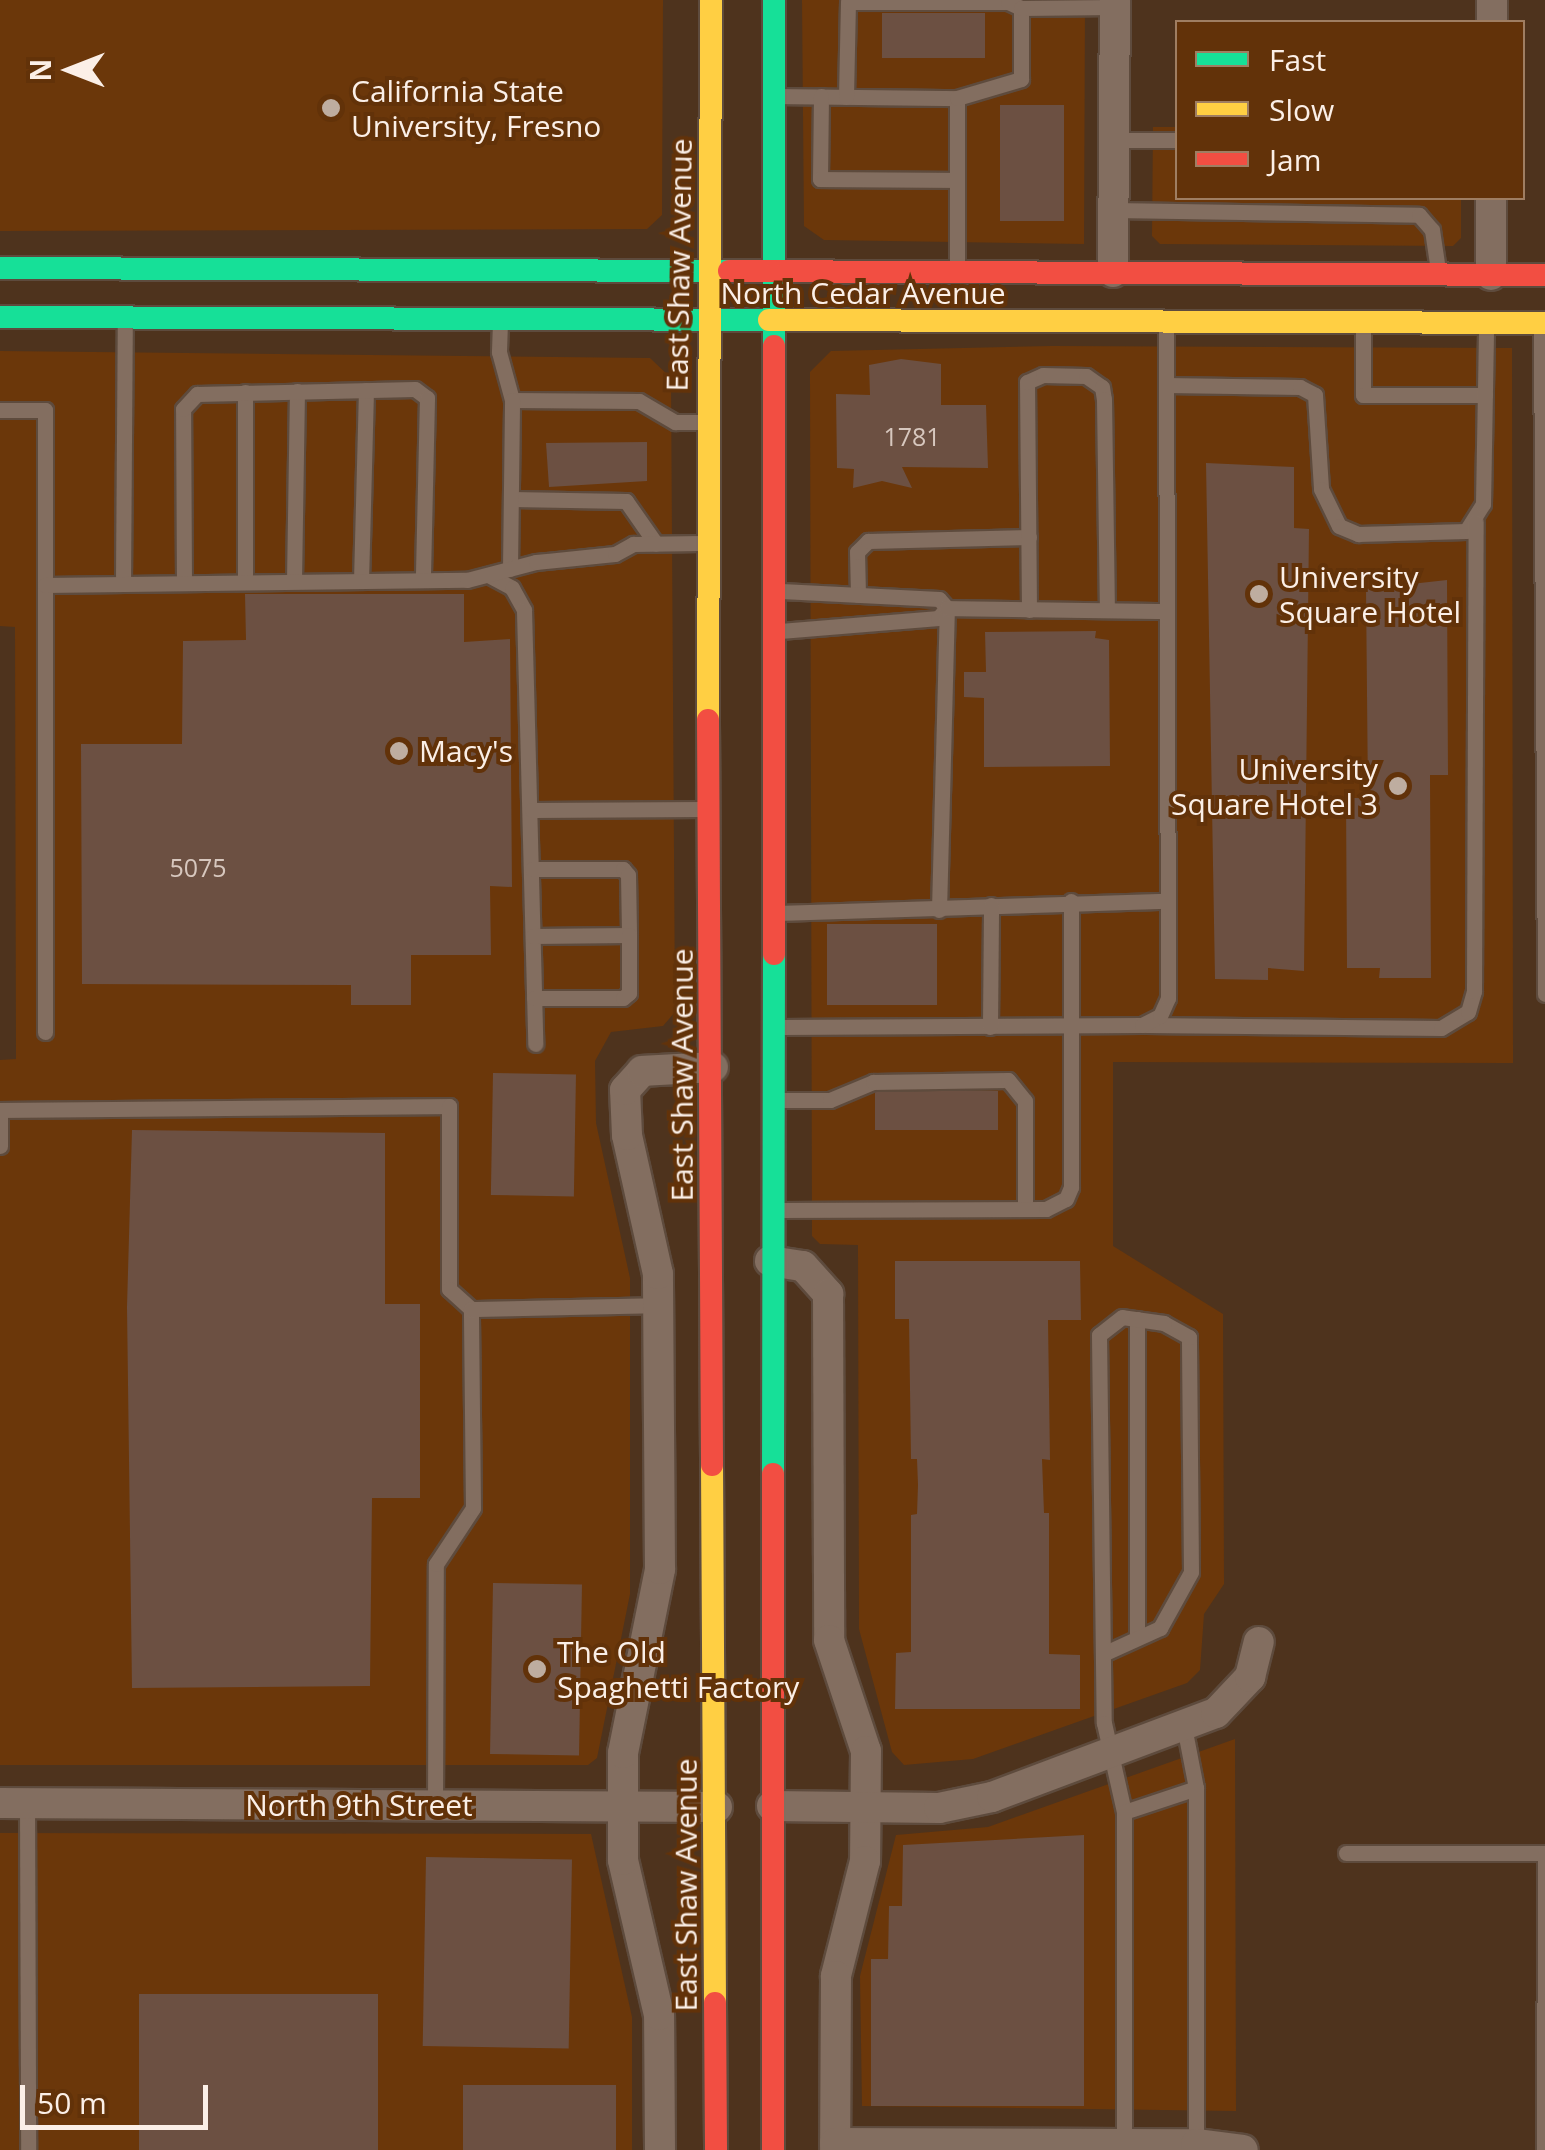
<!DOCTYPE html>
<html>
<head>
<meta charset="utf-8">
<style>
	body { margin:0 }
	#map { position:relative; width:1545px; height:2150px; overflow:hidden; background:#4e331d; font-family:"Open Sans",sans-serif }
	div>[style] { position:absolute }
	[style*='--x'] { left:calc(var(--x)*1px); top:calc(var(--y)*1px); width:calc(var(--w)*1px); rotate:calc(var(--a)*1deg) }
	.built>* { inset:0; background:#6b370a }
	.building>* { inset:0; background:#6c5042; transform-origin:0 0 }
	.roads { filter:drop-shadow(2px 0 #5e4b3d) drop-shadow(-2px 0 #5e4b3d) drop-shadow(0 2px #5e4b3d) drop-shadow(0 -2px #5e4b3d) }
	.lane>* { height:15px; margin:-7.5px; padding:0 7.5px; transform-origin:7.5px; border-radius:7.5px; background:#836e60 }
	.street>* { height:30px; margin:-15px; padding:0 15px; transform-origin:15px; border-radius:15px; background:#836e60 }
	.fast>* { height:22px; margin:-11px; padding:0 11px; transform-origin:11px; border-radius:11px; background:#16e098 }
	.slow>* { height:22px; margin:-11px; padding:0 11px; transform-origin:11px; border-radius:11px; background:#ffcf43 }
	.jam>* { height:22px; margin:-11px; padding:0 11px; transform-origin:11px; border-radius:11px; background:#f24e42 }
	.dots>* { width:28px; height:28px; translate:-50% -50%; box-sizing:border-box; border:5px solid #623209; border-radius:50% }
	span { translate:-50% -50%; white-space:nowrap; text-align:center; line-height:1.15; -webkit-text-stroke:8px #623209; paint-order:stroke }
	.number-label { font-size:25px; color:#d7c7be }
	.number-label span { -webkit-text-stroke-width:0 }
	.poi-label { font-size:30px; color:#fbefe7 }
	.left { translate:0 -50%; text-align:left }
	.right { translate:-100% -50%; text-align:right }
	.street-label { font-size:30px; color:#fbefe7 }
	.legend { position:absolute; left:1175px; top:20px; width:350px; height:180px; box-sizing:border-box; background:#623209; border:2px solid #9f7e62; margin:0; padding:12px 18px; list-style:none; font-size:30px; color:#fbefe7 }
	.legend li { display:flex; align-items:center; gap:20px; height:50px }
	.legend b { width:50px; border:2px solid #9f7e62 }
	.north { position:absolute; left:20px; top:20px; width:100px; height:100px; -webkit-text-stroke:8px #623209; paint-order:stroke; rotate:270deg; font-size:28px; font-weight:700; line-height:40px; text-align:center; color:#fbefe7 }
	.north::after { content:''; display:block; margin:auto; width:35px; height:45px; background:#fbefe7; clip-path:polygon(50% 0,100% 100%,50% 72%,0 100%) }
	.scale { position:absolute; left:20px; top:2085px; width:188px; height:45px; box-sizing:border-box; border:5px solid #fbefe7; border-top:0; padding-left:12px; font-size:30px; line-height:35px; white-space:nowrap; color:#fbefe7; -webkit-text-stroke:8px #623209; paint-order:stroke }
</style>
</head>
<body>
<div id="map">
	<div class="built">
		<i style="clip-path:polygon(0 0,663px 0,662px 215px,647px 229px,0 231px)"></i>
		<i style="clip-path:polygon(802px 0,1085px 0,1084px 244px,824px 240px,804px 226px)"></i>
		<i style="clip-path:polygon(1153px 127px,1177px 127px,1178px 198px,1461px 198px,1461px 238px,1453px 246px,1160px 244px,1152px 236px)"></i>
		<i style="clip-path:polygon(1052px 346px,1512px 348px,1513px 1063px,1113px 1062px,1113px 1246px,1223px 1314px,1224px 1584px,1204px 1614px,1200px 1670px,1187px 1683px,973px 1759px,904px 1765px,892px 1752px,859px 1629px,858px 1245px,820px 1244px,812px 1236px,810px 372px,831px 351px)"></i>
		<i style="clip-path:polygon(0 351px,650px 358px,671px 378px,675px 1012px,663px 1026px,611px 1032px,595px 1061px,596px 1123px,630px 1278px,630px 1594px,597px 1758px,588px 1765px,0 1765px,0 1060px,16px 1059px,15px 627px,0 626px)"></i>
		<i style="clip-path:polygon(1235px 1739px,1236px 2111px,862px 2106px,860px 1976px,896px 1835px,988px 1827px)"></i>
		<i style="clip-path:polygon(0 1833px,591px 1834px,632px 2017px,632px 2150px,0 2150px)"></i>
	</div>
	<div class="building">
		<i style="left:882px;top:13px;width:103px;height:45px"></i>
		<i style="left:1000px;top:105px;width:64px;height:116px"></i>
		<i style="clip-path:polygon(901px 359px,941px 364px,941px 405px,986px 405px,988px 468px,902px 467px,912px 488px,882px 481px,853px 488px,854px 469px,837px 468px,836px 394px,870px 395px,869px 365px)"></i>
		<i style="clip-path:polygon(647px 442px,647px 481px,549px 487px,546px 443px)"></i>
		<i style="clip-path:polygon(1206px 463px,1294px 467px,1294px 528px,1309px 529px,1304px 971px,1268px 968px,1268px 980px,1215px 979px)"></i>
		<i style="clip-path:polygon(1447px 580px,1448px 775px,1430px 775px,1431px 978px,1379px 978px,1380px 968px,1347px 968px,1346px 798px,1368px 798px,1366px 589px)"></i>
		<i style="clip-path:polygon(245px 594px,464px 594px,464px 642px,510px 639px,512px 887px,490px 886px,491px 955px,411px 955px,411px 1005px,351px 1005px,351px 985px,82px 984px,81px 744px,182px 744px,183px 641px,246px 640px)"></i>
		<i style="clip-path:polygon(1096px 631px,1095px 638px,1109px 640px,1110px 766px,984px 767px,984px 698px,964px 697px,964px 672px,986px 672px,985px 632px)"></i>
		<i style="left:827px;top:924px;width:110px;height:81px"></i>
		<i style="left:493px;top:1073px;width:83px;height:122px;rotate:1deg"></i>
		<i style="left:998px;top:1091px;width:39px;height:123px;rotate:90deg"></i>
		<i style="clip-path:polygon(132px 1130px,385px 1133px,385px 1304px,420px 1304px,420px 1498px,372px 1498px,370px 1686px,132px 1688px,127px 1307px)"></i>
		<i style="clip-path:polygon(895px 1261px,1080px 1261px,1081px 1320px,1048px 1320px,1050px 1460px,1042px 1459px,1044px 1513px,1049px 1513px,1049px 1654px,1080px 1655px,1080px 1709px,895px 1709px,896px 1653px,911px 1652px,911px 1515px,917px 1514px,918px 1485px,917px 1459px,911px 1459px,909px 1319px,895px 1319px)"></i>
		<i style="left:493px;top:1583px;width:89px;height:171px;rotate:1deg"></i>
		<i style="clip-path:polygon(1084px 1835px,1084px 2106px,871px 2106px,871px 1959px,888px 1959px,889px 1906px,902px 1906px,903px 1845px)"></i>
		<i style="left:426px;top:1857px;width:146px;height:189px;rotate:1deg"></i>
		<i style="left:139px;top:1994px;width:239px;height:156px"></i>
		<i style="left:463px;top:2085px;width:153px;height:65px"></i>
	</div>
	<div class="roads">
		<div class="lane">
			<i style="--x:781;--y:96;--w:176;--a:0.7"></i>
			<i style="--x:821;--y:96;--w:83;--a:90.7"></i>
			<i style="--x:820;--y:179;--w:137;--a:0.4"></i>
			<i style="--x:846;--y:97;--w:95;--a:-88.8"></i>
			<i style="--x:848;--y:2;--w:160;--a:0"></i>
			<i style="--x:1008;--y:2;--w:14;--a:25"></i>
			<i style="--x:1114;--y:140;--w:64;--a:0"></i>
			<i style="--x:1113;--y:210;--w:306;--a:0.9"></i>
			<i style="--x:1419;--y:215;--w:20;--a:49"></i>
			<i style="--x:1432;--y:230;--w:40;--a:81.5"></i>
			<i style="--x:957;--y:271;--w:173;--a:-90"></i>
			<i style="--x:957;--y:98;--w:67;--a:-16.5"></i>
			<i style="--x:1021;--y:79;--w:71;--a:-90"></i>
			<i style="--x:1021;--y:8;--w:94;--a:-0.6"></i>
			<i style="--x:500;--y:322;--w:30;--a:92"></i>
			<i style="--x:499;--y:352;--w:50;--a:74.8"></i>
			<i style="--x:512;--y:400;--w:127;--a:0.5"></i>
			<i style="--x:639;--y:401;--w:42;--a:30.3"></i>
			<i style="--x:675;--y:422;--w:28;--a:0"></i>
			<i style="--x:1363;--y:324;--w:71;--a:90"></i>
			<i style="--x:1363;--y:395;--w:122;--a:0"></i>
			<i style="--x:1541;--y:327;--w:667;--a:89.66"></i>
			<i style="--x:1166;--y:385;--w:134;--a:0.9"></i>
			<i style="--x:1300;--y:387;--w:17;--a:28"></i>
			<i style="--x:1315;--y:395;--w:94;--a:86.3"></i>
			<i style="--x:1321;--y:489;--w:41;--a:64.1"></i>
			<i style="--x:1339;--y:526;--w:21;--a:23"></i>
			<i style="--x:1358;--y:534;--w:108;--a:-1.6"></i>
			<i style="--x:1466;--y:531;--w:32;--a:-58"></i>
			<i style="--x:1483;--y:504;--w:179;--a:-89"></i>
			<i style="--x:0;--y:410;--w:45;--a:0"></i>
			<i style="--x:45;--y:410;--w:622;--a:90"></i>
			<i style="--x:511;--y:499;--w:115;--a:1"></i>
			<i style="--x:626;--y:501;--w:52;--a:55.1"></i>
			<i style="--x:510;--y:569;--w:169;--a:-89.3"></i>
			<i style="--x:488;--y:575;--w:27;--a:28"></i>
			<i style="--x:512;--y:588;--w:25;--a:61"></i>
			<i style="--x:524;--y:610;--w:434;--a:88.5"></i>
			<i style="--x:294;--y:581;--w:190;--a:-89.1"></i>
			<i style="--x:361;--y:581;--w:191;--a:-88.5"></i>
			<i style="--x:245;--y:582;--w:190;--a:-90"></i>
			<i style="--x:123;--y:583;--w:261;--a:-89.6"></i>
			<i style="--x:184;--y:583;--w:174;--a:-90.3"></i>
			<i style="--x:183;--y:409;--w:21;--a:-47"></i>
			<i style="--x:197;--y:394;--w:218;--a:-1.3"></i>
			<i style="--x:415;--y:389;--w:15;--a:37"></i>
			<i style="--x:427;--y:398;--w:182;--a:91.3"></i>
			<i style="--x:45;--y:585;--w:422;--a:-0.7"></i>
			<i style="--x:467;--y:580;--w:71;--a:-14.6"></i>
			<i style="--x:536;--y:562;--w:79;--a:-5.8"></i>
			<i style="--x:615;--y:554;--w:21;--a:-29"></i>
			<i style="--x:633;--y:544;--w:68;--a:-0.8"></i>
			<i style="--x:858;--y:595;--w:43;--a:-91.3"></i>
			<i style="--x:857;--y:552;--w:16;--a:-45"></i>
			<i style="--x:868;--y:541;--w:161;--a:-1.4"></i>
			<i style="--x:1029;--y:610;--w:228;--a:-90.5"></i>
			<i style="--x:1027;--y:382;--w:17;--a:-24"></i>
			<i style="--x:1043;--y:375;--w:43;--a:1.3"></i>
			<i style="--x:1086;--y:376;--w:19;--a:35"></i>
			<i style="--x:1102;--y:387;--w:12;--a:81"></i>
			<i style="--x:1104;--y:399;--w:211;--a:89.2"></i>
			<i style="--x:780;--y:631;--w:159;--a:-4.7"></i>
			<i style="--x:938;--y:618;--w:13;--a:-48"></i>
			<i style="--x:947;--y:608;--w:12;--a:-132"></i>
			<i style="--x:939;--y:599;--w:158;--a:-177.1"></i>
			<i style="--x:532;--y:810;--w:171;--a:-0.3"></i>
			<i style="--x:532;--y:869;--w:91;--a:0"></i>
			<i style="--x:623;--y:869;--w:8;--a:50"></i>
			<i style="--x:628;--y:875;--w:60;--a:89"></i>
			<i style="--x:629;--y:935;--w:96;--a:179.4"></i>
			<i style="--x:939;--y:910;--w:302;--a:-88.5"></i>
			<i style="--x:947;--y:608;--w:220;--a:0.8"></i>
			<i style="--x:777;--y:913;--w:390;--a:-1.8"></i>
			<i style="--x:534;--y:998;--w:89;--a:0"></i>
			<i style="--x:623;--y:998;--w:8;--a:-40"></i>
			<i style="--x:629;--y:993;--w:58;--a:-90"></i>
			<i style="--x:1146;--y:1025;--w:295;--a:0.6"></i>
			<i style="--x:1441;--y:1028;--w:31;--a:-31"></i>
			<i style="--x:1468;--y:1012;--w:22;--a:-74"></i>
			<i style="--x:1474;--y:991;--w:469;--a:-89.8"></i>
			<i style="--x:780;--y:1027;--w:362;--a:-0.3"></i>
			<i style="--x:1142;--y:1025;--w:20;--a:-27"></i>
			<i style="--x:1160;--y:1016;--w:20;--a:-66"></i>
			<i style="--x:1168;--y:998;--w:674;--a:-90.17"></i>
			<i style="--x:990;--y:1027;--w:122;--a:-89.5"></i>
			<i style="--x:778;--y:1100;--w:52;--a:0"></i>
			<i style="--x:830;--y:1100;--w:47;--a:-22.7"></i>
			<i style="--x:873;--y:1082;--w:135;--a:-0.8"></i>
			<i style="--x:1008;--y:1080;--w:27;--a:51"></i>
			<i style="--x:1025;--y:1101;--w:108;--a:90"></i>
			<i style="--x:0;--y:1146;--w:36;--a:-90"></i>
			<i style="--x:0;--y:1110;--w:449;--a:-0.5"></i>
			<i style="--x:449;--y:1106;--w:183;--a:90"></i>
			<i style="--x:449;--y:1289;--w:30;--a:42"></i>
			<i style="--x:779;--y:1210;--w:267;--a:-0.2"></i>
			<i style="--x:1046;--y:1209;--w:22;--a:-27"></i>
			<i style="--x:1066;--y:1199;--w:13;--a:-67"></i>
			<i style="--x:1071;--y:1187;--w:286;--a:-90"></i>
			<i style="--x:1137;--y:1319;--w:319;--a:90"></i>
			<i style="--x:1103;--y:1654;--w:63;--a:-24.5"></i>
			<i style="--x:1160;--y:1628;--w:64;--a:-61"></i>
			<i style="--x:1191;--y:1572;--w:235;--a:-90.5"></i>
			<i style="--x:1189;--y:1337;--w:29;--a:-151"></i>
			<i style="--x:1164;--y:1323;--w:42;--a:-171.9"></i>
			<i style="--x:1122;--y:1317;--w:29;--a:142"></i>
			<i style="--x:1099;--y:1335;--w:388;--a:89.3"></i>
			<i style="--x:1104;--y:1723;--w:91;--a:77.3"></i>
			<i style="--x:1124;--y:1812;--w:76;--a:-18.4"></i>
			<i style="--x:1196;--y:1788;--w:63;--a:-101"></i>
			<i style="--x:1196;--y:1788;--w:356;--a:90"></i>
			<i style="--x:27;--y:1803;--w:347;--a:89.8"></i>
			<i style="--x:435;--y:1805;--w:241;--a:-89.8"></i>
			<i style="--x:436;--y:1564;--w:67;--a:-56.5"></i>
			<i style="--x:473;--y:1508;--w:199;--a:-90.6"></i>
			<i style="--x:471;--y:1309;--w:187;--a:-1.2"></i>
			<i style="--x:1124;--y:1812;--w:332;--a:90"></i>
			<i style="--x:1346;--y:1853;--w:199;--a:0"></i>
			<i style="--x:1544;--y:2150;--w:297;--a:-89.8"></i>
		</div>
		<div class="street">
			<i style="--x:1492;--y:22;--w:22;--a:-90"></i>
			<i style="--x:1113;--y:272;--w:272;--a:-89.6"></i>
			<i style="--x:1491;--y:275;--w:77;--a:-90"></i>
			<i style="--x:770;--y:1261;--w:33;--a:9"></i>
			<i style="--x:803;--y:1266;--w:38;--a:48"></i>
			<i style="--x:828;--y:1294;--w:346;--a:89.8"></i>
			<i style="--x:829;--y:1640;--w:117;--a:71.6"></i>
			<i style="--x:866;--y:1751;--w:110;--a:90.5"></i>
			<i style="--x:865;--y:1861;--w:119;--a:104.2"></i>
			<i style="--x:836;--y:1976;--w:174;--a:90.3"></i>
			<i style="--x:0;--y:1803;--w:717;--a:0.32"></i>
			<i style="--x:772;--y:1806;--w:167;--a:0.7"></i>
			<i style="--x:939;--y:1808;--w:54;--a:-11.7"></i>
			<i style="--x:992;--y:1797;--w:239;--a:-20.6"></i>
			<i style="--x:1216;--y:1713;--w:50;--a:-46.6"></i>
			<i style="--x:1250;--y:1677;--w:36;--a:-76"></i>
			<i style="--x:835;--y:2143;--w:361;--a:0.2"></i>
			<i style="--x:1196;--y:2144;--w:47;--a:7.3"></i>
			<i style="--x:660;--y:2150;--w:135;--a:-90.4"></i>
			<i style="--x:659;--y:2015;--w:159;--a:-103.1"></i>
			<i style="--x:623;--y:1860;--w:107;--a:-90"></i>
			<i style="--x:623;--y:1753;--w:188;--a:-78.6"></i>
			<i style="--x:660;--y:1569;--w:295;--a:-90.4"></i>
			<i style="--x:658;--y:1274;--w:142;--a:-102.6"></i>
			<i style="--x:627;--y:1135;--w:45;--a:-92.5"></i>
			<i style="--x:625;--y:1090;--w:25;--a:-48"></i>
			<i style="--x:642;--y:1071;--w:71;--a:-3.2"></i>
		</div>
		<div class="fast">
			<i style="--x:0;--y:268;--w:729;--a:0.24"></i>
			<i style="--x:0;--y:317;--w:769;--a:0.22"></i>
			<i style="--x:774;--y:346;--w:346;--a:-90"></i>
			<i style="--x:773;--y:1474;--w:520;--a:-89.89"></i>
		</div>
		<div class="slow">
			<i style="--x:769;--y:320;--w:776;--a:0.22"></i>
			<i style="--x:708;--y:720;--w:720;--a:-89.76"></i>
			<i style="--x:712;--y:1465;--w:538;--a:89.68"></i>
		</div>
		<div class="jam">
			<i style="--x:729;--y:271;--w:816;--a:0.28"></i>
			<i style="--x:708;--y:720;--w:745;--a:89.69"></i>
			<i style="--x:774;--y:954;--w:608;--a:-90"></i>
			<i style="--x:715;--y:2003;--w:147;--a:89.6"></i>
			<i style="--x:773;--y:2150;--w:676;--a:-90"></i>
		</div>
	</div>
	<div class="dots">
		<i style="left:331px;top:108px;background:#beada0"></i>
		<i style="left:1259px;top:594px;background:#beada0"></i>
		<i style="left:399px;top:751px;background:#beada0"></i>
		<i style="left:1398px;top:786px;background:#beada0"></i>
		<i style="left:537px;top:1669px;background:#beada0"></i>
	</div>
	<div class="number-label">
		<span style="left:912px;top:436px">1781</span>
		<span style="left:198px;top:867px">5075</span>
	</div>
	<div class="poi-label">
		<span class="left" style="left:351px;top:108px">California State<br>University, Fresno</span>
		<span class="left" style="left:1279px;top:594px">University<br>Square Hotel</span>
		<span class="left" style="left:419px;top:751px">Macy's</span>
		<span class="right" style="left:1378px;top:786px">University<br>Square Hotel 3</span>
		<span class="left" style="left:557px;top:1669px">The Old<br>Spaghetti Factory</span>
	</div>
	<div class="street-label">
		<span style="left:679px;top:265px;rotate:-89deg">East Shaw Avenue</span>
		<span style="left:863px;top:293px">North Cedar Avenue</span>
		<span style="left:682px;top:1075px;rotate:-90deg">East Shaw Avenue</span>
		<span style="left:359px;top:1805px">North 9th Street</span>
		<span style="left:686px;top:1885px;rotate:-90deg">East Shaw Avenue</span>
	</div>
	<ul class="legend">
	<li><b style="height:12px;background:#16e098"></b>Fast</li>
	<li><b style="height:12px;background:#ffcf43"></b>Slow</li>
	<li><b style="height:12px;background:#f24e42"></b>Jam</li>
	</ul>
	<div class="north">N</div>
	<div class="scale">50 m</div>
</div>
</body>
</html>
